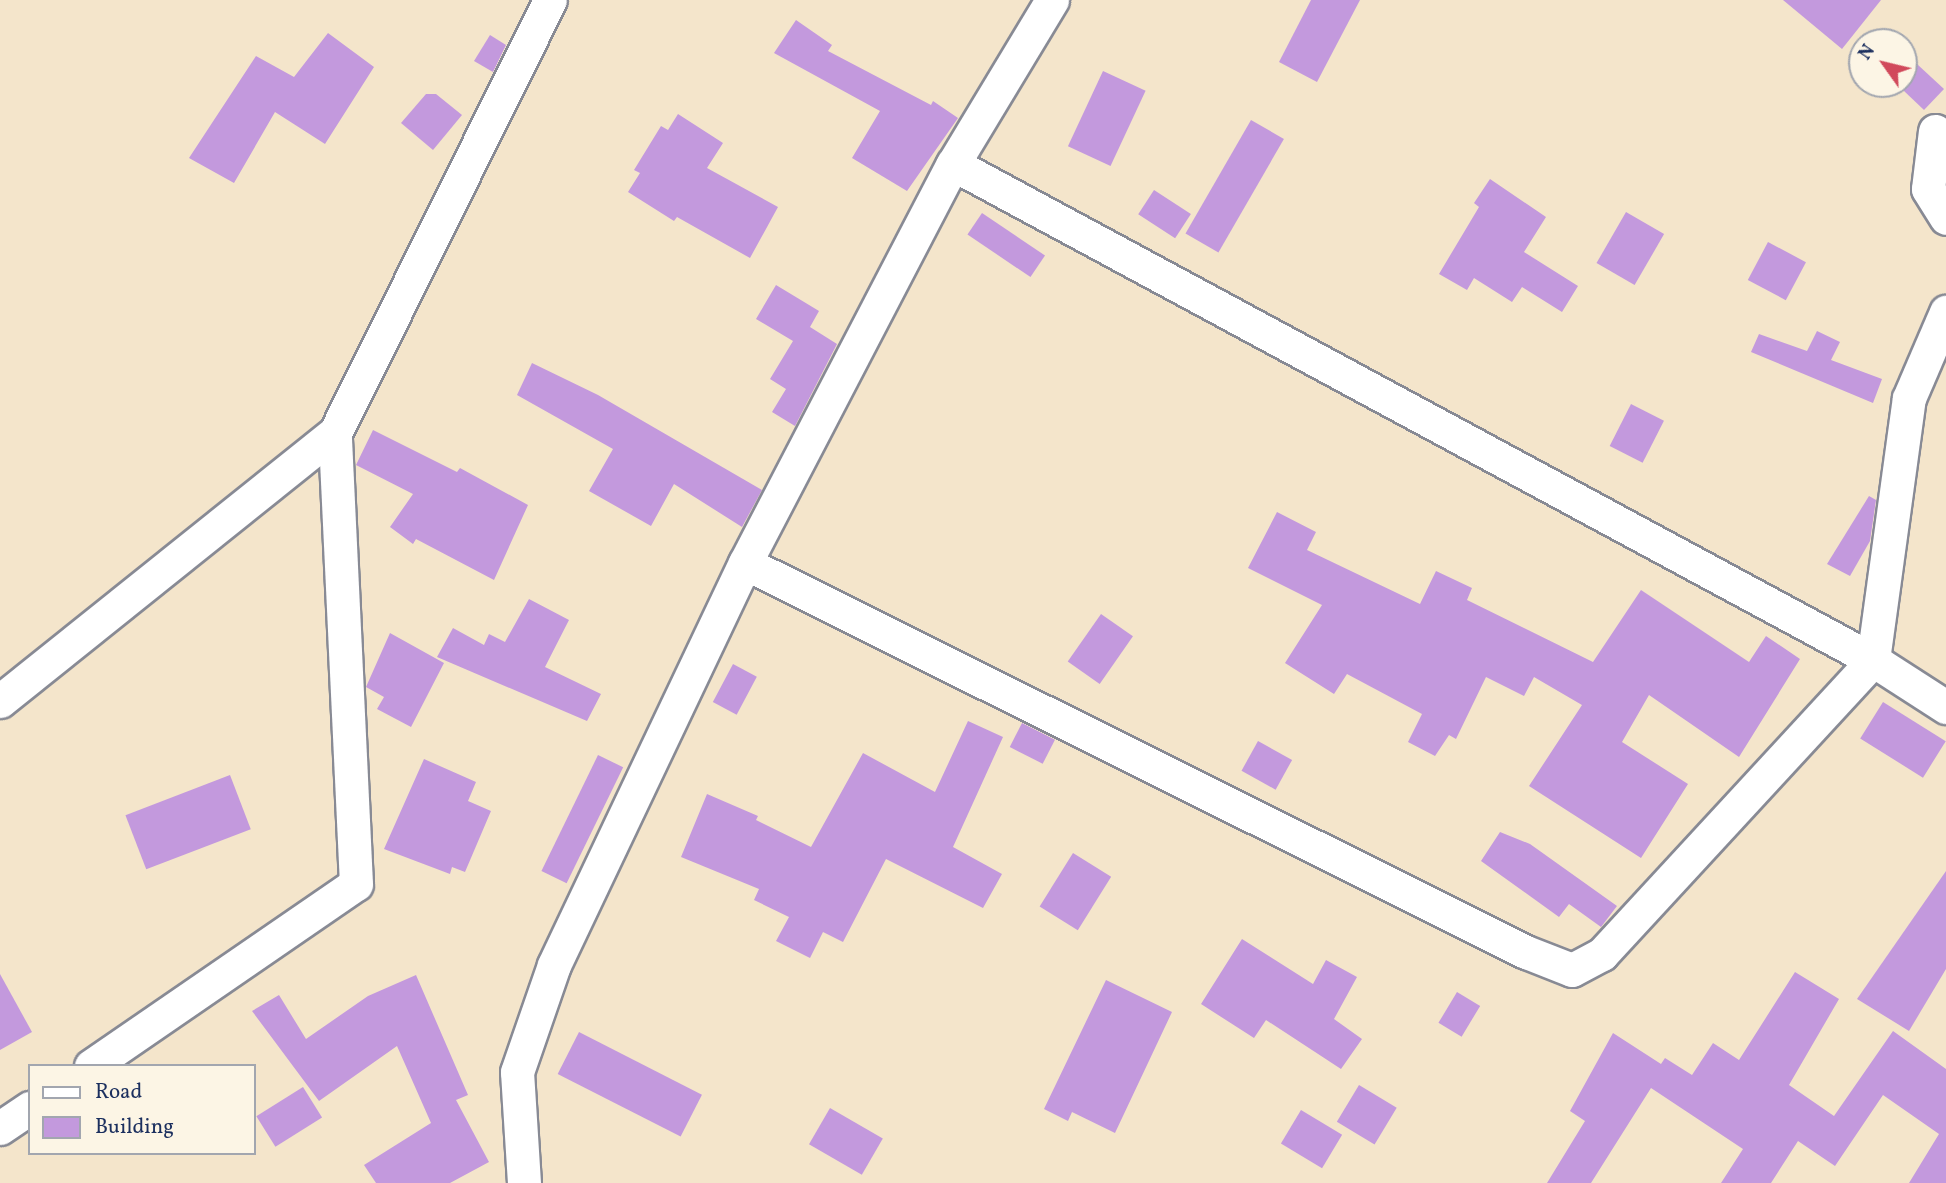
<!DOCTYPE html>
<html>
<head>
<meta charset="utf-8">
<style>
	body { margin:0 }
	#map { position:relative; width:1946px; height:1183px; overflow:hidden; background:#f4e5cb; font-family:Vollkorn,serif }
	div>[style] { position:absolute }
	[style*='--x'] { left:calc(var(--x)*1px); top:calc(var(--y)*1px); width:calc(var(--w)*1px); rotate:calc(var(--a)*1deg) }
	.building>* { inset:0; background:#c399dd; transform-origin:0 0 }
	.roads { filter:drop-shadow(2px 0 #888a94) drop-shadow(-2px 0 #888a94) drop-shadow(0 2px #888a94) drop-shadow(0 -2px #888a94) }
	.street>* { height:33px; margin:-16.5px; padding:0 16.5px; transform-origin:16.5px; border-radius:16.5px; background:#fff }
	span { translate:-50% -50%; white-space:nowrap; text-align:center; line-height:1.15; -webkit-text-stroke:5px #fcf5e5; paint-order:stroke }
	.legend { position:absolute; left:28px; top:1064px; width:228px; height:91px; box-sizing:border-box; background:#fcf5e5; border:2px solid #a2a6af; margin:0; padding:9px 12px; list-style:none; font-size:21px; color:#1b2f5e }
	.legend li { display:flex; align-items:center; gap:14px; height:35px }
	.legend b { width:35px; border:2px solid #a2a6af }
	.north { position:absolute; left:1848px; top:28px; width:70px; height:70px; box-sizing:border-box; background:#fcf5e5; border:2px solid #a2a6af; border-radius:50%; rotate:304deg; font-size:19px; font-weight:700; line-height:28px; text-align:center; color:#1b2f5e }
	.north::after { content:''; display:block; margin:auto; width:24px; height:32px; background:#d1495b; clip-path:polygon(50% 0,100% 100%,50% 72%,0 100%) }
</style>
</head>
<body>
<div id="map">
	<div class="building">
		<i style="clip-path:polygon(1311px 0,1360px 0,1317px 82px,1279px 62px)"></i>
		<i style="clip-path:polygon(1783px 0,1881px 0,1842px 49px)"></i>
		<i style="clip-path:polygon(796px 20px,832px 45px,828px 51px,931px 105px,933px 101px,958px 118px,907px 191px,852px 158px,880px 111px,774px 53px)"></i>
		<i style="clip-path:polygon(328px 33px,374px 67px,325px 144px,275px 112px,234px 183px,189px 158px,256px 56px,294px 77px)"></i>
		<i style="clip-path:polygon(490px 35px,506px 45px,493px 72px,474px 61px)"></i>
		<i style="clip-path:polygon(1904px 52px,1944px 89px,1924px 110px,1904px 91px)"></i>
		<i style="left:1103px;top:71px;width:47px;height:83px;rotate:25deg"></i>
		<i style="clip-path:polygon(426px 94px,436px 94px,462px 115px,433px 150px,401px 123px)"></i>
		<i style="clip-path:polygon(678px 114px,723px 143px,707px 168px,778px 207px,750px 258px,677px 217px,674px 221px,628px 192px,640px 173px,634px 170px,661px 126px,668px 130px)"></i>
		<i style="left:1251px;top:120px;width:38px;height:131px;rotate:30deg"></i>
		<i style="clip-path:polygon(1490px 179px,1546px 217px,1524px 252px,1578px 286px,1562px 312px,1522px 287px,1512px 302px,1474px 278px,1467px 290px,1439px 274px,1479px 207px,1474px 203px)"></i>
		<i style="left:1154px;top:190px;width:44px;height:29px;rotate:33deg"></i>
		<i style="left:1626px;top:212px;width:44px;height:59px;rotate:30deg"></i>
		<i style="left:982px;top:213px;width:76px;height:26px;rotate:34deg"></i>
		<i style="left:1768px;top:242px;width:43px;height:43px;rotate:28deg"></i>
		<i style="clip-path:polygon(776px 285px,819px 311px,810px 327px,837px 344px,795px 426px,772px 412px,786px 389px,770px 379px,793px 341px,756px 319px)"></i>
		<i style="clip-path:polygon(1817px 331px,1840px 342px,1831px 360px,1882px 379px,1873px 403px,1751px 352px,1759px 334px,1807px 351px)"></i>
		<i style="clip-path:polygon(532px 363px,598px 395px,762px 490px,742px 527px,674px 484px,651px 526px,589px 491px,613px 449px,517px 395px)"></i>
		<i style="left:1631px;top:404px;width:37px;height:47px;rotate:27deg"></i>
		<i style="clip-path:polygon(373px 430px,457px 472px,460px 468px,528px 505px,494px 580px,416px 539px,413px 544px,390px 527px,413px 494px,356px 465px)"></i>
		<i style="clip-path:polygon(1869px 496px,1876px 500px,1870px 541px,1850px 576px,1827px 564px)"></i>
		<i style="clip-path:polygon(1277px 512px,1316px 532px,1307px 550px,1420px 604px,1436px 571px,1472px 588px,1467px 600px,1593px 662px,1641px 590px,1749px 662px,1766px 636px,1800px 659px,1739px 757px,1649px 695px,1622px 742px,1688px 784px,1641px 858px,1529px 786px,1582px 705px,1534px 677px,1524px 696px,1486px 677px,1456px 739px,1449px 735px,1435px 756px,1408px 742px,1422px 714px,1347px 674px,1334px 694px,1285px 663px,1322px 605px,1248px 568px)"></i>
		<i style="clip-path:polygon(529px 599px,569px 620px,545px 667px,601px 694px,587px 721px,437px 657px,453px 628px,484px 645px,489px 634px,505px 642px)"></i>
		<i style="left:1101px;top:614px;width:39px;height:58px;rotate:35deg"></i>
		<i style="clip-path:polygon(390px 633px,444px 663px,411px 727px,377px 709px,384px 697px,366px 687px)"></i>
		<i style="left:733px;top:664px;width:27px;height:43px;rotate:28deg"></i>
		<i style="left:1883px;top:702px;width:74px;height:43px;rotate:32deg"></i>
		<i style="clip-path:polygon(968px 721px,1003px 737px,953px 847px,1002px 874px,983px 908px,886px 859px,843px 942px,823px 932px,810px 958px,776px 941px,789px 917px,754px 900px,759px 889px,681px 857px,707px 794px,758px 816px,756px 820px,811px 847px,863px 753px,935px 792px)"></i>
		<i style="left:1022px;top:723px;width:37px;height:27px;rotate:27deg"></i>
		<i style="left:1258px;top:741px;width:39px;height:34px;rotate:29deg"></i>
		<i style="left:598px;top:755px;width:28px;height:129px;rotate:26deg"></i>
		<i style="clip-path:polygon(424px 759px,476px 782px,468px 801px,491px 811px,465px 872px,452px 867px,450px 874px,384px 849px)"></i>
		<i style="left:230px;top:775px;width:58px;height:112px;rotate:69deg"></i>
		<i style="clip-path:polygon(1500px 832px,1530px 844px,1617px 906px,1601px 927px,1569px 904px,1559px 917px,1481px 861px)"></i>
		<i style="left:1073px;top:853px;width:45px;height:63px;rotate:32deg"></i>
		<i style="clip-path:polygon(1946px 871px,1946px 969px,1909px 1031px,1857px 999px)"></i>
		<i style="clip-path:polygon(1242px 939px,1313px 984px,1326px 960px,1357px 977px,1334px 1019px,1362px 1039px,1341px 1069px,1266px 1020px,1254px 1038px,1201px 1004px)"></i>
		<i style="clip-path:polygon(1795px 972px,1839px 999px,1789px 1085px,1834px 1116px,1893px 1031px,1946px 1069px,1946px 1183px,1909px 1183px,1939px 1134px,1883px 1095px,1835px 1166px,1798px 1141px,1771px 1183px,1721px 1183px,1743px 1149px,1651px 1088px,1591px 1183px,1547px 1183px,1585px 1121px,1570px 1111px,1613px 1033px,1661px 1064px,1665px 1058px,1692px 1075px,1713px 1043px,1739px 1060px)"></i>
		<i style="clip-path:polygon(0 974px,32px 1032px,0 1050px)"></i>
		<i style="clip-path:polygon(416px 975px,468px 1095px,456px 1100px,489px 1162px,450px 1183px,376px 1183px,364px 1165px,431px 1123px,397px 1046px,319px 1101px,252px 1011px,279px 995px,306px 1039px,368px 996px)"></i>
		<i style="clip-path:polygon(1106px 980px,1172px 1012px,1115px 1133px,1072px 1112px,1068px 1121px,1044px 1109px)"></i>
		<i style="left:1457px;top:992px;width:27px;height:36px;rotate:31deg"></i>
		<i style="left:579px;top:1032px;width:138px;height:47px;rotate:27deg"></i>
		<i style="left:1359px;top:1085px;width:44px;height:43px;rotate:31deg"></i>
		<i style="left:303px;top:1087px;width:36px;height:55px;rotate:58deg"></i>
		<i style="left:830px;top:1108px;width:61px;height:42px;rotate:30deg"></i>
		<i style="left:1301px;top:1110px;width:48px;height:39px;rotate:31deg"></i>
	</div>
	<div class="roads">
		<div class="street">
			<i style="--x:1052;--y:0;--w:192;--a:121.1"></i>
			<i style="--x:953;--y:164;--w:1045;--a:28.33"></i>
			<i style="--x:1873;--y:660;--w:87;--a:32.8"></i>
			<i style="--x:1935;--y:131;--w:58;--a:96.9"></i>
			<i style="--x:1928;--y:189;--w:34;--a:58"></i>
			<i style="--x:745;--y:563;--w:873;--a:26.48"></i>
			<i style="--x:1526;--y:952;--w:49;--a:21.4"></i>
			<i style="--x:1572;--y:970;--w:34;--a:-28"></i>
			<i style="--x:1602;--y:954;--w:400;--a:-47.3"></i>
			<i style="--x:1873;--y:660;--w:264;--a:-82.2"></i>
			<i style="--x:1909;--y:398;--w:94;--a:-66.7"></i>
			<i style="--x:0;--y:701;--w:429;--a:-38.7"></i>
			<i style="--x:335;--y:433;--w:483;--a:-63.6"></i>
			<i style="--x:91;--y:1066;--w:321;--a:-34.5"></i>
			<i style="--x:356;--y:884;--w:451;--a:-92.7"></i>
			<i style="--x:0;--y:1128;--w:36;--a:-34"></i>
			<i style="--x:524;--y:1183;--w:111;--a:-93.6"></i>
			<i style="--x:517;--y:1072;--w:113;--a:-70.9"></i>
			<i style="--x:554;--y:965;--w:445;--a:-64.6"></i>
			<i style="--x:745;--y:563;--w:450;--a:-62.5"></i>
		</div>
	</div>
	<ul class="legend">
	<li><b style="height:9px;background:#fff"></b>Road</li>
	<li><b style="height:19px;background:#c399dd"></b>Building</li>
	</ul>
	<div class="north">N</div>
</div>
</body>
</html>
